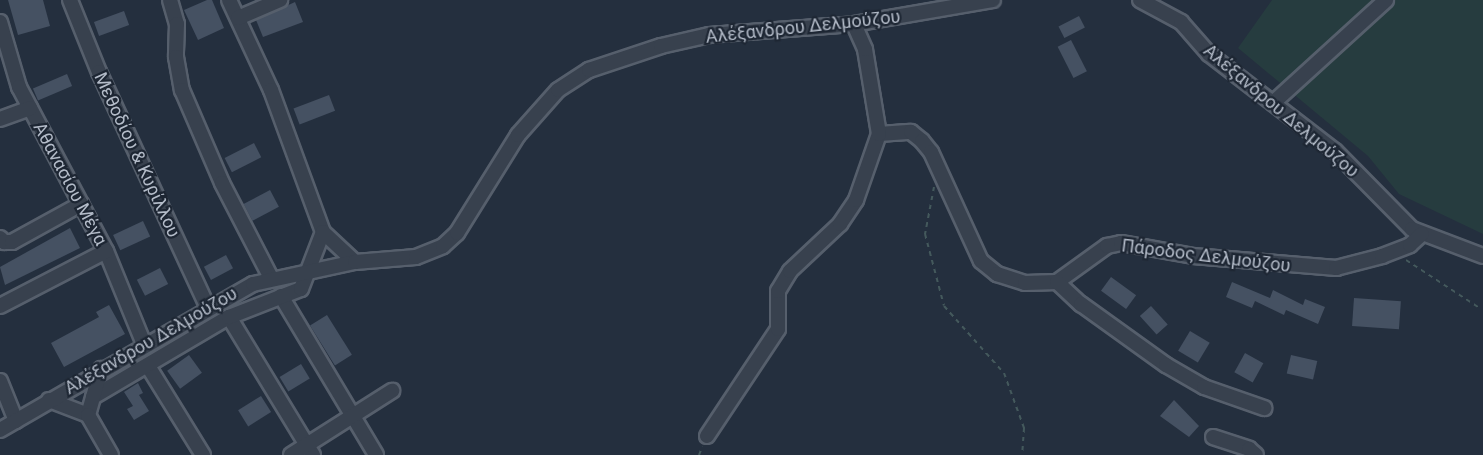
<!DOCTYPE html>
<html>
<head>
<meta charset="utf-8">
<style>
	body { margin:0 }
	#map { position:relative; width:1483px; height:455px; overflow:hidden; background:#242f3e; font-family:Roboto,sans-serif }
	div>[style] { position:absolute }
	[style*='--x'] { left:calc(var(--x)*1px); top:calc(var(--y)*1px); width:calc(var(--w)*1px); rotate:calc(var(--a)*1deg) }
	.green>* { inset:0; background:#263c3f }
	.building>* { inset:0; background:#455162; transform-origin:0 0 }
	.path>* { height:2px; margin-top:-1px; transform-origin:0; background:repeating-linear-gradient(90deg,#44595c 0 4.5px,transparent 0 9px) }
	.roads { filter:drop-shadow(2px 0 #565f6c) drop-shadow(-2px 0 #565f6c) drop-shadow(0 2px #565f6c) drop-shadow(0 -2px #565f6c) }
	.minor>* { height:14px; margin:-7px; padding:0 7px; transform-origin:7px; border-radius:7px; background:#38414e }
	span { translate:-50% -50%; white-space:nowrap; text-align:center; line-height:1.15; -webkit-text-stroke:4.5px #1d2633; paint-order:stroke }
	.street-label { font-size:18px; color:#b4bcc9 }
</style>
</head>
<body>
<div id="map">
	<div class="green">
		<i style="clip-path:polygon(1272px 0,1483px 0,1483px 234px,1399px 194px,1368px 156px,1238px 48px)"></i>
	</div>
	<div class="building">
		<i style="clip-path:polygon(8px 0,43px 0,50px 26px,18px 35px)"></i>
		<i style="clip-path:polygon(207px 0,212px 0,224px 28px,198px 40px,184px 10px)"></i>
		<i style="clip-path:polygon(295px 2px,303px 22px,263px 37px,256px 20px)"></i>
		<i style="left:124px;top:11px;width:15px;height:32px;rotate:70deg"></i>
		<i style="left:1079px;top:16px;width:13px;height:23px;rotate:63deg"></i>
		<i style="left:1071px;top:40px;width:35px;height:15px;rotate:63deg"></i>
		<i style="left:67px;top:74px;width:13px;height:37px;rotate:67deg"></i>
		<i style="left:329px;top:95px;width:17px;height:38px;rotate:69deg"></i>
		<i style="left:254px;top:143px;width:16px;height:33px;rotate:63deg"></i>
		<i style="left:270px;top:190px;width:19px;height:30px;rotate:62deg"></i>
		<i style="left:143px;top:221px;width:17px;height:33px;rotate:65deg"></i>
		<i style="clip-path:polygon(70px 228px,80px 248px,5px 285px,0 267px)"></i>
		<i style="left:226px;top:255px;width:15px;height:25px;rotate:62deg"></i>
		<i style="left:160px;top:268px;width:18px;height:26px;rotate:63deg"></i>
		<i style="left:1111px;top:277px;width:31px;height:17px;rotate:36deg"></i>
		<i style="clip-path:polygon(1232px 282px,1270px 298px,1273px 290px,1303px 305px,1305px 299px,1325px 307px,1318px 324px,1286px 310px,1284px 315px,1255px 301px,1252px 308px,1226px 297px)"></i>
		<i style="left:1354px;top:298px;width:47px;height:28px;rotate:4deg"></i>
		<i style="clip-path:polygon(109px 305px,125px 334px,64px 367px,51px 343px,99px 317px,96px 312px)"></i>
		<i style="left:1151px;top:306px;width:25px;height:15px;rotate:48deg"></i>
		<i style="left:327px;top:315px;width:47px;height:20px;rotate:58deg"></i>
		<i style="left:1190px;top:331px;width:23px;height:23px;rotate:31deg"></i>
		<i style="left:1245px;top:353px;width:21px;height:22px;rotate:29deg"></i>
		<i style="left:189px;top:355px;width:22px;height:27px;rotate:54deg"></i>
		<i style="left:1291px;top:355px;width:27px;height:19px;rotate:13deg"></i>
		<i style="left:301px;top:364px;width:17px;height:25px;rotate:59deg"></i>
		<i style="clip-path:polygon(138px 383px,143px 393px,139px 395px,149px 411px,134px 420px,127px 409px,133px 406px,124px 392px)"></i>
		<i style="left:261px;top:396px;width:19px;height:27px;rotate:58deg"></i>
		<i style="clip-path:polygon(1174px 400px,1199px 426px,1189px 437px,1160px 416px)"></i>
	</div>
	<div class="path">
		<i style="--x:934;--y:187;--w:48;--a:100.8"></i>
		<i style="--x:925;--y:234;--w:74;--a:75.2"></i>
		<i style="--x:944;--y:306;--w:90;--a:48.2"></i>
		<i style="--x:1004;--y:373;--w:59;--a:70"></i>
		<i style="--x:1024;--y:428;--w:27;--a:94"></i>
		<i style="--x:1406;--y:260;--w:86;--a:33.1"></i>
		<i style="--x:699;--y:455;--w:9;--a:-69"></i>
	</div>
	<div class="roads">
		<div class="minor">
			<i style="--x:70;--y:0;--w:78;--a:68.1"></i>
			<i style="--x:99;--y:72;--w:260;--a:65.2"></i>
			<i style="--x:170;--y:0;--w:25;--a:74"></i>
			<i style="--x:177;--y:24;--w:33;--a:92"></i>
			<i style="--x:176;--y:57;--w:34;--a:80"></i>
			<i style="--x:182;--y:90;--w:101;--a:66.7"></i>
			<i style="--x:222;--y:183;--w:107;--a:62.7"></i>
			<i style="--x:229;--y:0;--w:99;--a:65"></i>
			<i style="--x:271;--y:90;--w:151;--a:69.9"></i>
			<i style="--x:1140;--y:0;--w:47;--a:28.2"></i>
			<i style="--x:1181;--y:22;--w:43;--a:48.8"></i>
			<i style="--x:1209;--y:54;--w:159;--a:37.6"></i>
			<i style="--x:1335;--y:151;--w:110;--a:45.4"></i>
			<i style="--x:1412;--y:229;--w:76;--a:20.8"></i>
			<i style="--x:238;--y:18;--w:46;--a:-23.2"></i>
			<i style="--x:0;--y:22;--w:68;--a:73.7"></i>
			<i style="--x:19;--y:87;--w:186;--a:62.1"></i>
			<i style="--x:106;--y:251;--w:100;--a:67.8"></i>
			<i style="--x:1273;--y:103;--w:153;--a:-42.3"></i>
			<i style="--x:0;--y:119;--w:32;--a:-20"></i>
			<i style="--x:879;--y:134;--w:32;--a:-4"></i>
			<i style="--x:911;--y:132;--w:14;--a:39"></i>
			<i style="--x:922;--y:141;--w:14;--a:51"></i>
			<i style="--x:931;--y:152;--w:120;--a:65.4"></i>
			<i style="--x:981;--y:261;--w:21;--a:39"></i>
			<i style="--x:997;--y:274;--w:29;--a:18"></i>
			<i style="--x:1025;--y:283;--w:32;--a:-2"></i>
			<i style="--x:1057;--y:282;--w:62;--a:-35.8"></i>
			<i style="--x:1107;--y:246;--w:14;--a:-12"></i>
			<i style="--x:1121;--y:243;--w:73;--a:10.2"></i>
			<i style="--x:1193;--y:256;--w:144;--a:4.8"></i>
			<i style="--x:1336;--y:268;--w:48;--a:-14.6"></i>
			<i style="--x:1382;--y:256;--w:30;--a:-21"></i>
			<i style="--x:1410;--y:245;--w:16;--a:-43"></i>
			<i style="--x:0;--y:238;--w:6;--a:45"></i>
			<i style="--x:4;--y:242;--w:8;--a:0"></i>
			<i style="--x:12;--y:242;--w:79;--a:-28.8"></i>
			<i style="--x:1057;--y:282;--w:33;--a:43"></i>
			<i style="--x:1081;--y:304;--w:105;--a:35.7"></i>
			<i style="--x:1166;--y:365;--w:44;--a:30.1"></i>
			<i style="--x:1204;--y:387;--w:64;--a:19.3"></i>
			<i style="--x:281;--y:296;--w:185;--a:59.1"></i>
			<i style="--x:0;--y:306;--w:119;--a:-27.4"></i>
			<i style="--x:229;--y:317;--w:162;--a:58.7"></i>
			<i style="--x:148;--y:366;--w:105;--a:58.3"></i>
			<i style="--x:0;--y:381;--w:43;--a:68.2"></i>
			<i style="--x:93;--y:397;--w:158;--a:-30.5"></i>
			<i style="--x:229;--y:317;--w:77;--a:-21.3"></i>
			<i style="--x:301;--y:289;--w:61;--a:-68.9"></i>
			<i style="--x:323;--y:232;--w:44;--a:43.2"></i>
			<i style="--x:49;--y:400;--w:42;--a:21"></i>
			<i style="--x:88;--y:415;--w:48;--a:-74.2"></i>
			<i style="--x:88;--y:415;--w:46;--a:60.1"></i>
			<i style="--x:0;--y:430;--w:292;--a:-30"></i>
			<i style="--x:253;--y:284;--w:104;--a:-12.2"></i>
			<i style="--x:355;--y:262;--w:61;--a:-4.7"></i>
			<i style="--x:416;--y:257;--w:29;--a:-22"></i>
			<i style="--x:443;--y:246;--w:19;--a:-43"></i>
			<i style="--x:457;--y:233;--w:115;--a:-58.1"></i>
			<i style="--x:518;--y:135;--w:60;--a:-48.4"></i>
			<i style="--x:558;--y:90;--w:37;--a:-33"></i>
			<i style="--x:589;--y:70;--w:76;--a:-18.4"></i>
			<i style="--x:661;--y:46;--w:49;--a:-12.9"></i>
			<i style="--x:709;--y:35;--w:145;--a:-4.3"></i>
			<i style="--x:854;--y:24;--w:141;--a:-9.8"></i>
			<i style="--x:707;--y:436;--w:128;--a:-56.4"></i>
			<i style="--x:778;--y:329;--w:38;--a:-90"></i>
			<i style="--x:778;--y:291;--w:23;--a:-59"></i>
			<i style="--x:790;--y:271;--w:69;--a:-43.2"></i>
			<i style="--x:840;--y:224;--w:29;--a:-56"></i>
			<i style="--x:856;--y:200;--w:70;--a:-70.8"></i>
			<i style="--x:879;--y:134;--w:86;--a:-99.4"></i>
			<i style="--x:865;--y:49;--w:27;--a:-114"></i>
			<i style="--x:1213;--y:437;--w:38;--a:18"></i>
			<i style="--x:1249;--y:449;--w:9;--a:41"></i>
			<i style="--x:291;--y:455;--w:120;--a:-32.4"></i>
		</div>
	</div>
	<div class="street-label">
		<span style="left:803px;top:27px;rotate:-6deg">Αλέξανδρου Δελμούζου</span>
		<span style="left:1281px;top:111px;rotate:40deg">Αλέξανδρου Δελμούζου</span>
		<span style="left:137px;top:155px;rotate:65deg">Μεθοδίου &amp; Κυρίλλου</span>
		<span style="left:70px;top:184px;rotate:62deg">Αθανασίου Μέγα</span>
		<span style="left:1206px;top:256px;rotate:7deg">Πάροδος Δελμούζου</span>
		<span style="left:151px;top:341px;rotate:-30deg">Αλέξανδρου Δελμούζου</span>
	</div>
</div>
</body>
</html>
